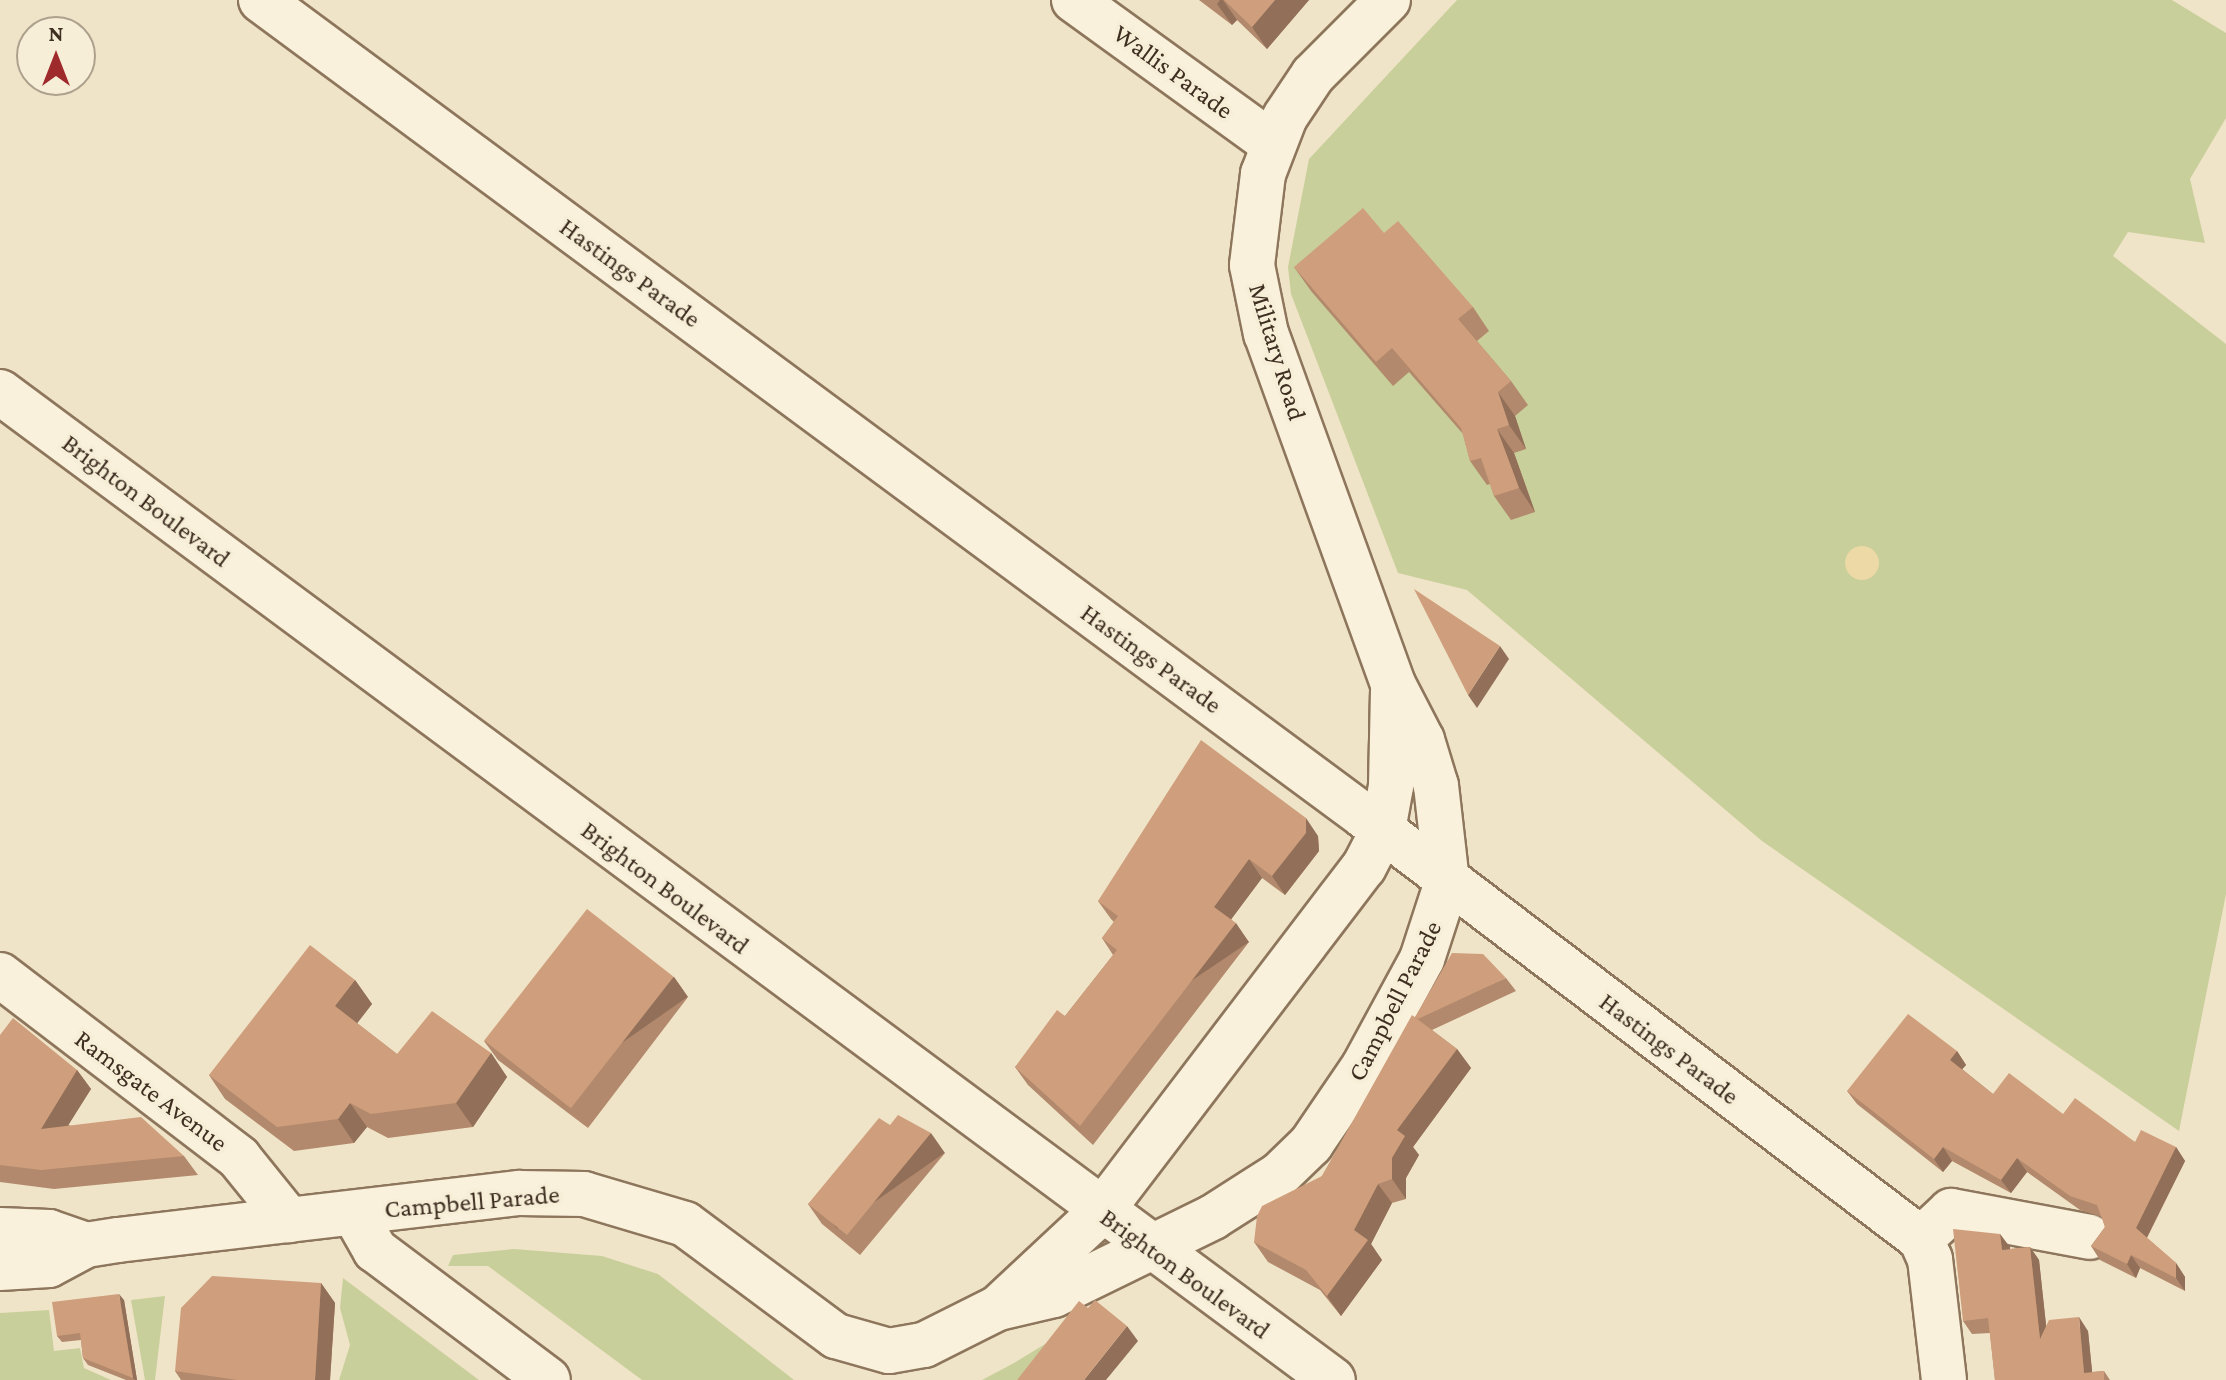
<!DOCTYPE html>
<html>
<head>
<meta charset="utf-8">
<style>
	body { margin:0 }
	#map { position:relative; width:2226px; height:1380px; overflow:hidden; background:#f0e4c8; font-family:"Crimson Pro",serif }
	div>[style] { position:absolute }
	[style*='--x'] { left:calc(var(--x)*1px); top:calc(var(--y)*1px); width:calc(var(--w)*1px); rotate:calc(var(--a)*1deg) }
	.green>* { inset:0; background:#c9cf9b }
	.sand>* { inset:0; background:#ecd9a5 }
	.round { border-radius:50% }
	.roads { filter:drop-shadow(2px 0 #8d765c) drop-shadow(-2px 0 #8d765c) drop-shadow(0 2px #8d765c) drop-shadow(0 -2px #8d765c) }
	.minor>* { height:44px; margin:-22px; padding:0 22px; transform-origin:22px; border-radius:22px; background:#faf1dc }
	.wall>* { inset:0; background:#b2896c }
	.shaded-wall>* { inset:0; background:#916f58; transform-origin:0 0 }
	.building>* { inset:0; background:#cf9f7d; transform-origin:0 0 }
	span { translate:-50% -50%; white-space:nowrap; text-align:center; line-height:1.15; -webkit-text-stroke:7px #f7eed8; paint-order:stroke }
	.street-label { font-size:26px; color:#3d2e20 }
	.north { position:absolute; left:16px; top:16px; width:80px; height:80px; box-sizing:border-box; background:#f7eed8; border:2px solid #ada18e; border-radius:50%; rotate:0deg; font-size:22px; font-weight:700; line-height:32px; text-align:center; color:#3d2e20 }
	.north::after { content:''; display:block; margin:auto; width:28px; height:36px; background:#9e2a2b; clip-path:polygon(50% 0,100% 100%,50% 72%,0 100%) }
</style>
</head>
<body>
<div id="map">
	<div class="green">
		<i style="clip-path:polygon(1457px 0,2172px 0,2226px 33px,2226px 118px,2190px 179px,2205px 243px,2128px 232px,2113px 256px,2226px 344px,2226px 894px,2179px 1131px,1762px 841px,1467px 590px,1398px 573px,1291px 294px,1288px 267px,1309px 159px)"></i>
		<i style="clip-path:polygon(514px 1249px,602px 1256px,658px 1274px,794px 1380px,642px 1380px,488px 1266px,448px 1266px,453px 1255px)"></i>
		<i style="clip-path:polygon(343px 1278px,479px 1380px,339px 1380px,350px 1345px,340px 1308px)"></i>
		<i style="clip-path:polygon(165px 1296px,155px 1380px,145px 1380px,131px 1300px)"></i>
		<i style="clip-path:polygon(49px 1310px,54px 1351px,80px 1348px,84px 1368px,111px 1380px,0 1380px,0 1313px)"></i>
		<i style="clip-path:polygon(1055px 1338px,1018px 1380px,982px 1380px,1014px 1363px)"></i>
	</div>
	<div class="sand">
		<i class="round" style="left:1845px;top:546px;width:34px;height:34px"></i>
	</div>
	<div class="roads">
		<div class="minor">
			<i style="--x:261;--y:0;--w:1372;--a:36.49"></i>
			<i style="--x:1364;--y:816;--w:699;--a:37.21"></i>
			<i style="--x:1921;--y:1239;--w:22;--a:66"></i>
			<i style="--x:1930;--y:1259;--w:122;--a:83.4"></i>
			<i style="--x:1074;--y:0;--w:246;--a:35.9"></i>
			<i style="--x:0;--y:392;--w:1659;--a:36.55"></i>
			<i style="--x:0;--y:975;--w:301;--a:37.4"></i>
			<i style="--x:239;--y:1158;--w:80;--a:51.1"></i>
			<i style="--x:354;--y:1213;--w:43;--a:60.4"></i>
			<i style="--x:375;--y:1250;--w:216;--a:36.9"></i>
			<i style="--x:0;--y:1230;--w:49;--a:2.3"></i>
			<i style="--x:49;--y:1232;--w:39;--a:19"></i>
			<i style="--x:1921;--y:1239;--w:41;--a:-43"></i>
			<i style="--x:1951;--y:1211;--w:141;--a:10.6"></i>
			<i style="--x:0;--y:1268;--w:49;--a:-3.5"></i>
			<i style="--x:49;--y:1265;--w:42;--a:-28.4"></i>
			<i style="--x:86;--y:1245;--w:32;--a:-9"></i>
			<i style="--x:118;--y:1240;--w:404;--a:-6.7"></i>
			<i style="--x:519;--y:1193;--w:65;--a:0.9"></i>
			<i style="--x:584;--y:1194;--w:105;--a:16.5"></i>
			<i style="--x:685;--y:1224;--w:188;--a:36.6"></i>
			<i style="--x:836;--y:1336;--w:55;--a:15.8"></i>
			<i style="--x:889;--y:1351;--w:36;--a:-10"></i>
			<i style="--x:924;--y:1345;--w:83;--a:-26.6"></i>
			<i style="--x:998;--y:1308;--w:57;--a:-13.1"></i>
			<i style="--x:1054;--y:1295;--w:177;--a:-26.1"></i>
			<i style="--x:1213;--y:1217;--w:78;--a:-32.5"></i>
			<i style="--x:1279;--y:1175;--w:45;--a:-44.1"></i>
			<i style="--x:1311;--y:1144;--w:94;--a:-55.8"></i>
			<i style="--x:1364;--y:1066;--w:122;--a:-61.5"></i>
			<i style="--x:1422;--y:959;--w:81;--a:-72"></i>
			<i style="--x:1447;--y:882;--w:97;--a:-96.5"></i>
			<i style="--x:1436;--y:786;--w:48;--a:-106.9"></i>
			<i style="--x:1422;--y:740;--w:63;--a:-117.4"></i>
			<i style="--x:1393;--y:684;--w:372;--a:-109.9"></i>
			<i style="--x:1266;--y:334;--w:70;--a:-101.5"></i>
			<i style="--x:1252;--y:265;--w:92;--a:-83.1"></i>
			<i style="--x:1263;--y:174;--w:61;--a:-68.9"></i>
			<i style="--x:1285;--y:117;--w:50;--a:-56.3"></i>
			<i style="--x:1313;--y:75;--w:106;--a:-45"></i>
			<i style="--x:998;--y:1308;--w:139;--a:-43"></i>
			<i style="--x:1100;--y:1213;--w:435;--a:-52.7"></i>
			<i style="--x:1364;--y:867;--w:42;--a:-62.8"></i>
			<i style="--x:1383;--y:830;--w:45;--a:-79.7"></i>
			<i style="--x:1391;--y:786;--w:95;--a:-88.8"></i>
		</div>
	</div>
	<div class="wall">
		<i style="clip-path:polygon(1199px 0,1309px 0,1267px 49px,1237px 20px,1232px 25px)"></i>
		<i style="clip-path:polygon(1294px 267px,1473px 307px,1489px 331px,1477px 341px,1511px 381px,1528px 405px,1515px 416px,1526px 449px,1514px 453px,1535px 512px,1511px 520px,1494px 496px,1490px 484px,1487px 485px,1470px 461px,1463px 434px,1409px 372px,1393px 386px,1311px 291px)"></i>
		<i style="clip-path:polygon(1318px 836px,1319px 851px,1285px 895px,1262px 878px,1231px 919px,1249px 942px,1093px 1145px,1028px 1085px,1015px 1067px,1065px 1016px,1113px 955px,1102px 938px,1114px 922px,1111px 919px,1098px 901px)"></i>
		<i style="clip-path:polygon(674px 977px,688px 997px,588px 1128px,498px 1060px,484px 1041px)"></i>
		<i style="clip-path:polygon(1506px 978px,1516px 991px,1432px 1030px,1457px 1049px,1471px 1068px,1413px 1147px,1419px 1155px,1406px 1178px,1406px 1199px,1392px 1203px,1371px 1244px,1382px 1260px,1341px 1316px,1320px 1290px,1268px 1262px,1254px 1242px,1322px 1176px,1415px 1017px)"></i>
		<i style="clip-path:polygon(355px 980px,372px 1004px,357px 1023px,397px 1054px,491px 1053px,507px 1077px,473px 1127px,388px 1138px,367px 1127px,354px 1143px,294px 1151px,225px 1099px,209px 1075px)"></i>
		<i style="clip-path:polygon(0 1035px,77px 1070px,91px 1089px,68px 1125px,184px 1156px,198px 1175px,54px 1189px,0 1182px)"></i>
		<i style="clip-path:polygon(1957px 1051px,1966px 1065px,1962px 1069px,1993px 1094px,2063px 1114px,2135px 1142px,2176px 1147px,2185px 1161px,2147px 1238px,2176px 1263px,2185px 1277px,2185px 1291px,2140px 1268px,2136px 1278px,2100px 1260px,2091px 1246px,2105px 1227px,2102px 1217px,2080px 1210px,2027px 1172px,2011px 1193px,1952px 1161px,1943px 1172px,1857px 1104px,1847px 1091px)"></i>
		<i style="clip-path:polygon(890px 1125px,945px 1153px,860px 1255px,822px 1224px,808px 1204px)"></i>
		<i style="clip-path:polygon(2000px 1234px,2010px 1249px,2030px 1247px,2039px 1260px,2046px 1326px,2088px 1331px,2092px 1372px,2104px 1371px,2110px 1380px,1995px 1380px,1990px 1333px,1972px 1334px,1963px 1321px)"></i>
		<i style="clip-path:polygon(321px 1283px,335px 1303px,330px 1380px,181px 1380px,175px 1371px)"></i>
		<i style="clip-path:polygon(124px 1300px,137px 1380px,126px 1380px,88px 1365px,83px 1358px,81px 1340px,62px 1342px,57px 1336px)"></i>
	</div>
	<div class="shaded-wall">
		<i style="clip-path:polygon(1220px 0,1223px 0,1237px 20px,1232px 25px,1217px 4px)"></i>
		<i style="clip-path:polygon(1275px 0,1309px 0,1267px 49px,1252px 27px)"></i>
		<i style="clip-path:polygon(1498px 392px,1515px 416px,1526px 449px,1509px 425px)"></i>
		<i style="clip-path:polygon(1497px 429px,1514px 453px,1535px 512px,1519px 488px)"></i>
		<i style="clip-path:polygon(1500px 646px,1509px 659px,1477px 708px,1468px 695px)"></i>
		<i style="clip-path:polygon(1306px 818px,1318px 836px,1319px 851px,1285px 895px,1272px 876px)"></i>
		<i style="clip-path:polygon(1249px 859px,1262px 878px,1227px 925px,1214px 907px)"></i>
		<i style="left:1236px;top:923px;width:23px;height:256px;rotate:56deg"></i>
		<i style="left:674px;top:977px;width:24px;height:165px;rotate:55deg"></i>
		<i style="clip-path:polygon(355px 980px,372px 1004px,352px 1030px,335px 1006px)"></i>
		<i style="clip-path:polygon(1457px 1049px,1471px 1068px,1413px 1147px,1419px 1155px,1406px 1178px,1406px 1199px,1392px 1179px,1392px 1158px,1397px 1130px)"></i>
		<i style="clip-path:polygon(1957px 1051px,1966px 1065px,1959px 1073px,1950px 1060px)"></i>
		<i style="clip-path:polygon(491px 1053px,507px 1077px,473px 1127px,456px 1103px)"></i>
		<i style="clip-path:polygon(77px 1070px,91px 1089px,54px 1148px,41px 1129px)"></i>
		<i style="clip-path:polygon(350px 1103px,367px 1127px,354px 1143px,338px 1119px)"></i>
		<i style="left:931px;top:1133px;width:24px;height:132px;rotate:55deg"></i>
		<i style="clip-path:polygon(1943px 1147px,1952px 1161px,1943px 1172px,1934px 1159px)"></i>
		<i style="clip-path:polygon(2176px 1147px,2185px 1161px,2145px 1241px,2136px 1228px)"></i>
		<i style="clip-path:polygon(2017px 1158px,2027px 1172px,2011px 1193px,2001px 1180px)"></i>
		<i style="clip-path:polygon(1378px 1184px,1392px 1203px,1371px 1244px,1382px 1260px,1341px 1316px,1327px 1296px,1354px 1230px)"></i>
		<i style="clip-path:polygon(2000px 1234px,2010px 1247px,2011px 1264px,2002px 1250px)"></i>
		<i style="clip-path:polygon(2030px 1247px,2039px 1260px,2049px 1352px,2040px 1339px)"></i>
		<i style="clip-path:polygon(2131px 1255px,2140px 1268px,2136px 1278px,2127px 1264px)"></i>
		<i style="clip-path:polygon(2176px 1263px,2185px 1277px,2185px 1291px,2176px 1278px)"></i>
		<i style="clip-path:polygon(321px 1283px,335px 1303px,330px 1380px,315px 1380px)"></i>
		<i style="clip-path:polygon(119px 1294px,124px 1300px,137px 1380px,135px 1380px,133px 1378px)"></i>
		<i style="clip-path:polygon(2079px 1317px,2088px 1331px,2093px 1380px,2084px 1373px)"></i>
		<i style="clip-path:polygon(1127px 1326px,1138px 1341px,1106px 1380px,1084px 1380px)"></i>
	</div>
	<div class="building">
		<i style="clip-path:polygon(1224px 0,1275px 0,1252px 27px)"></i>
		<i style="clip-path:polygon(1363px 208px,1384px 233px,1398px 221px,1473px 307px,1458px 319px,1511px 381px,1498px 392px,1509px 425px,1497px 429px,1519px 488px,1494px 496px,1481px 458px,1470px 461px,1461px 428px,1392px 348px,1376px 362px,1294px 267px)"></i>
		<i style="clip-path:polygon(1414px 589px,1500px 646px,1468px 695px)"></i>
		<i style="clip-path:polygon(1201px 740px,1306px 818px,1306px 833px,1272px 876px,1249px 859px,1214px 907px,1236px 923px,1080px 1126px,1015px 1067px,1057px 1010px,1065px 1016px,1117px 950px,1102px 938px,1118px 916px,1098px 901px)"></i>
		<i style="left:587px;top:909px;width:110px;height:167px;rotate:38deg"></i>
		<i style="clip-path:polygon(310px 945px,355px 980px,335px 1006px,397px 1054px,432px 1011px,491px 1053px,456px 1103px,371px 1114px,350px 1103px,338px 1119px,277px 1127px,209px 1075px)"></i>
		<i style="clip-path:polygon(1452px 953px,1483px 954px,1506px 978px,1418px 1019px,1415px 1017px)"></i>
		<i style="clip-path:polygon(1908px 1014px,1957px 1051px,1950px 1060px,1993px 1094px,2009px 1073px,2063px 1114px,2075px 1098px,2135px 1142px,2141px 1130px,2176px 1147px,2136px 1228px,2176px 1263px,2176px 1278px,2131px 1255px,2127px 1264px,2091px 1246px,2105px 1227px,2097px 1205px,2070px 1196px,2017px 1158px,2001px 1180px,1943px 1147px,1934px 1159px,1847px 1091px)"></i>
		<i style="clip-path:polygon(1412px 1015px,1457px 1049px,1397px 1130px,1405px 1136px,1392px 1158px,1392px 1179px,1378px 1184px,1354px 1230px,1368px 1240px,1327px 1296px,1306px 1270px,1254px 1242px,1257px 1216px,1262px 1206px,1322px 1176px)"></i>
		<i style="clip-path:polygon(13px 1018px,77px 1070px,41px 1129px,141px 1117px,184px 1156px,41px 1170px,0 1165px,0 1035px)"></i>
		<i style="clip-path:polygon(898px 1115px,931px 1133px,847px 1235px,808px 1204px,879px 1118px,890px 1125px)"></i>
		<i style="clip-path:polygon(1953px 1229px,2000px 1234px,2002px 1250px,2030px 1247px,2040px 1339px,2049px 1320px,2079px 1317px,2084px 1373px,2104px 1371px,2104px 1380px,1995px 1380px,1988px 1318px,1963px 1321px)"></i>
		<i style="clip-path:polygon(212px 1276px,321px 1283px,315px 1380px,238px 1380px,175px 1371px,181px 1308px)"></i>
		<i style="clip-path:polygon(119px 1294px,133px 1378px,83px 1358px,80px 1333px,57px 1336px,52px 1302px)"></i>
		<i style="clip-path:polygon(1095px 1300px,1127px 1326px,1084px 1380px,1017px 1380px,1079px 1301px,1088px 1308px)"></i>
	</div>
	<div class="street-label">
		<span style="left:1173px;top:72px;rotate:36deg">Wallis Parade</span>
		<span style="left:630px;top:273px;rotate:36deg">Hastings Parade</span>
		<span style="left:1277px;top:352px;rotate:73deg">Military Road</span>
		<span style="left:146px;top:501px;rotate:37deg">Brighton Boulevard</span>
		<span style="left:1151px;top:659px;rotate:36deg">Hastings Parade</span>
		<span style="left:665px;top:888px;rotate:37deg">Brighton Boulevard</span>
		<span style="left:1395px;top:1001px;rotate:-63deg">Campbell Parade</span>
		<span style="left:1669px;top:1049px;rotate:37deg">Hastings Parade</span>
		<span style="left:151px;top:1091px;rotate:37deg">Ramsgate Avenue</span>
		<span style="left:472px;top:1202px;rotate:-5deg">Campbell Parade</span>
		<span style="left:1185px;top:1274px;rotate:36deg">Brighton Boulevard</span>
	</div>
	<div class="north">N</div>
</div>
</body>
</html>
